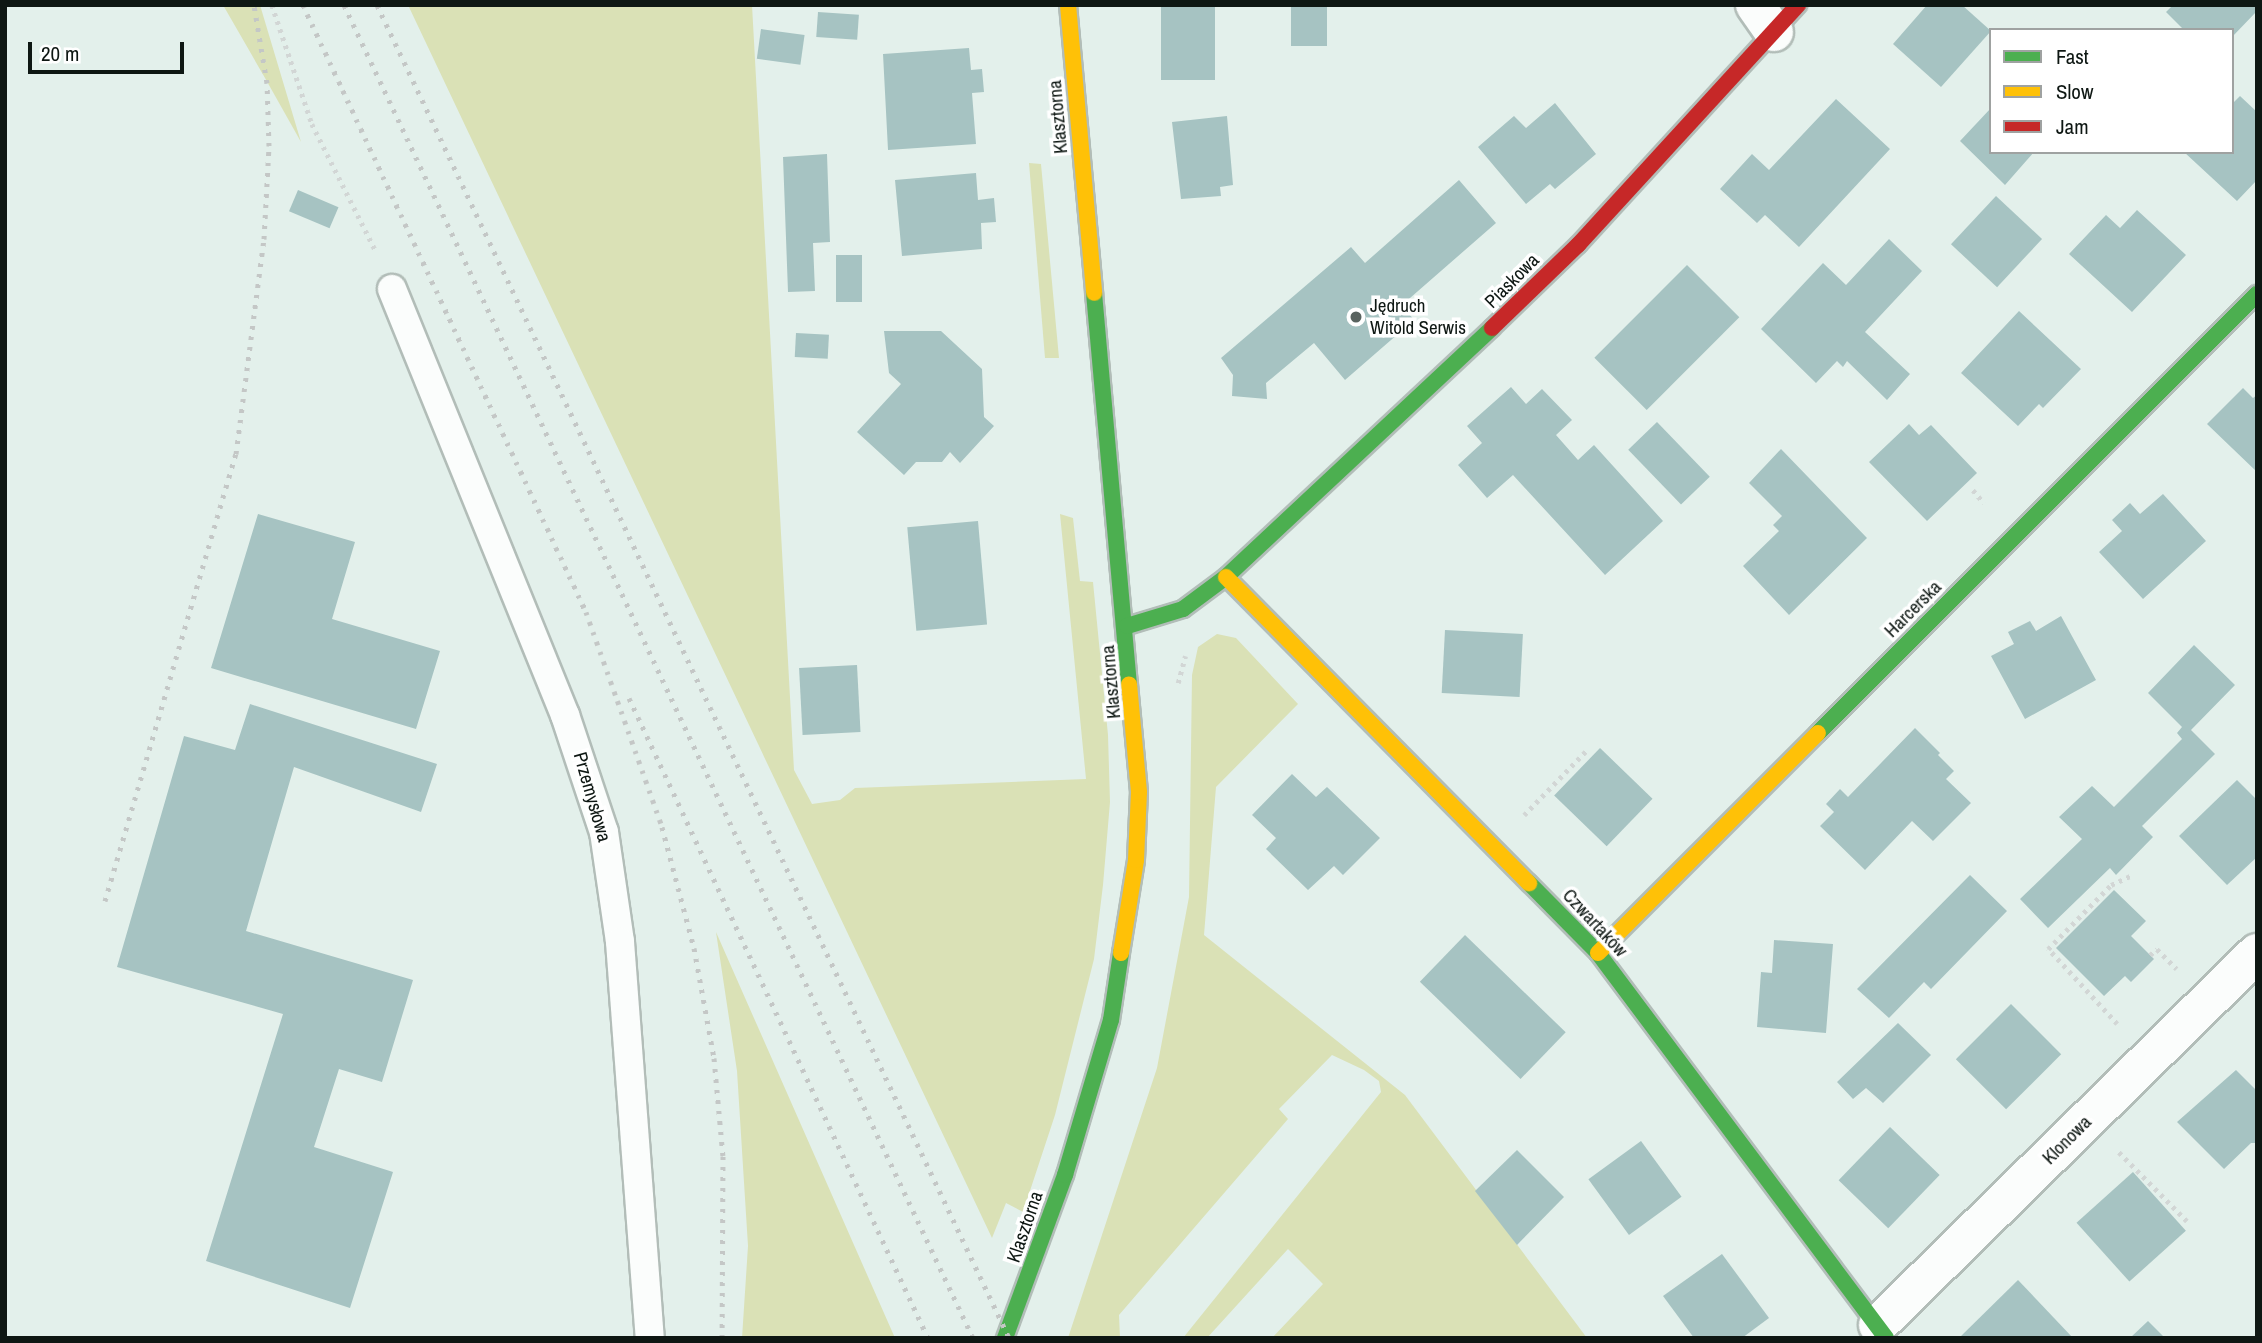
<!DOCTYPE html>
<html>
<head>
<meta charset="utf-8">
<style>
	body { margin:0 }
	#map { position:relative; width:2262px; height:1343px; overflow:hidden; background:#e3f0eb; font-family:"Archivo Narrow",sans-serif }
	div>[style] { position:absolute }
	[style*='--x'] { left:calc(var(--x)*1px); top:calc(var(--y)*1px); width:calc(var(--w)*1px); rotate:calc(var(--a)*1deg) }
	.green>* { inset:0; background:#dae1b6 }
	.building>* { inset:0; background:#a6c3c2; transform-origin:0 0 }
	.path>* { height:4.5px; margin-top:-2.25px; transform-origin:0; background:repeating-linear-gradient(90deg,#d2d6d5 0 3.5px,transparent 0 8.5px) }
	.roads { filter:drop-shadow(2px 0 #b2bdb8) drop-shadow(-2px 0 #b2bdb8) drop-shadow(0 2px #b2bdb8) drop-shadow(0 -2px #b2bdb8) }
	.lane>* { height:28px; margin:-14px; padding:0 14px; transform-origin:14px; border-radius:14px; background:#fbfdfc }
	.street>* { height:38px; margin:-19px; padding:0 19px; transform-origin:19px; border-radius:19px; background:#fbfdfc }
	.fast>* { height:16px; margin:-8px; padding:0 8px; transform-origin:8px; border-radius:8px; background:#4caf50 }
	.slow>* { height:16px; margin:-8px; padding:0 8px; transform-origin:8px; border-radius:8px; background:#ffc107 }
	.jam>* { height:16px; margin:-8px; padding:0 8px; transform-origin:8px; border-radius:8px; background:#c62828 }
	.rail>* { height:5px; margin-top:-2.5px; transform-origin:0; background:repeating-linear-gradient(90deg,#c4c7c6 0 3.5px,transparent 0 10.5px) }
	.dots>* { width:19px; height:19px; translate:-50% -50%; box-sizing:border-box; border:4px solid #fff; border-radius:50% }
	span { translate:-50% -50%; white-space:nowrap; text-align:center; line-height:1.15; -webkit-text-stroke:7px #fff; paint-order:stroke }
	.street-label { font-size:19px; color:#0e1713 }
	.poi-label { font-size:19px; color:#0e1713 }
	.left { translate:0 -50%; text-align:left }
	.frame { position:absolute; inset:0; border:7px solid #0e1713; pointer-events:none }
	.legend { position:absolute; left:1989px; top:28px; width:245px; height:126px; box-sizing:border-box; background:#fff; border:2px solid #9fa2a1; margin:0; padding:9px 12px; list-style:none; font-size:21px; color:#0e1713 }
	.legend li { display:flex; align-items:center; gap:14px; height:35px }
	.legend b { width:35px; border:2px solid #9fa2a1 }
	.scale { position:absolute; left:28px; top:42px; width:156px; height:32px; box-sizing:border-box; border:4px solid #0e1713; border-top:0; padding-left:9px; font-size:21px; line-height:24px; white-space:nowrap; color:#0e1713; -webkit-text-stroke:5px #fff; paint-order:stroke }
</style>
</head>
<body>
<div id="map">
	<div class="green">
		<i style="clip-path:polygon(223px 5px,260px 5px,301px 142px,265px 78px)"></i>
		<i style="clip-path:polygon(408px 5px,752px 5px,794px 770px,812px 804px,840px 800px,855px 788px,1086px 779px,1060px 514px,1073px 518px,1080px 581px,1093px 582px,1108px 735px,1110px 802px,1103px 885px,1094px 959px,1055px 1115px,1023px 1212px,1006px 1203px,992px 1238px)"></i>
		<i style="clip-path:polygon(1029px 163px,1041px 164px,1059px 358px,1045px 358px)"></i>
		<i style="clip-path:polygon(1217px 634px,1236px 638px,1298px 704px,1216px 787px,1204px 935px,1405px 1095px,1587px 1338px,1272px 1338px,1323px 1284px,1288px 1249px,1207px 1338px,1183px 1338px,1381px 1092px,1379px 1081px,1364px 1070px,1332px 1055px,1279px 1109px,1288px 1119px,1119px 1315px,1120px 1338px,1068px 1338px,1157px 1068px,1189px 897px,1192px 675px,1198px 647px)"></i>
		<i style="clip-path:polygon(716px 932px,895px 1338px,742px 1338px,748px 1246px,737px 1071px)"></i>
	</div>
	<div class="building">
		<i style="left:1161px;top:5px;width:54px;height:75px"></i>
		<i style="left:1291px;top:5px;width:36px;height:41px"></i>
		<i style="clip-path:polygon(1927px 5px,1962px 5px,1991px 31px,1941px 87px,1893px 44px)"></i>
		<i style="clip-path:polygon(2173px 5px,2257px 5px,2257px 11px,2232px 37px,2232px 30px,2184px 30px,2166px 12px)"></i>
		<i style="left:818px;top:12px;width:41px;height:25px;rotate:4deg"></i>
		<i style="left:761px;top:29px;width:44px;height:30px;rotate:8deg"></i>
		<i style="clip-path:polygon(969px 48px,971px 70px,982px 69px,984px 92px,972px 93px,976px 144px,888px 150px,883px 54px)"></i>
		<i style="clip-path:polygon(2240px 96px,2257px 112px,2257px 180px,2237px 201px,2184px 152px,2232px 152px,2232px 104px)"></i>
		<i style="clip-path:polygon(1836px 99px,1890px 149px,1799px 247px,1765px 215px,1757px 223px,1720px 189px,1752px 154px,1769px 170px)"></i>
		<i style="clip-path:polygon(1555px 103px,1596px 154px,1555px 189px,1550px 184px,1526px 204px,1478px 147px,1514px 116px,1526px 128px)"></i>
		<i style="clip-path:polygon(1991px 108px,1991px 152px,2034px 152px,2005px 185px,1960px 141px)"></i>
		<i style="clip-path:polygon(1227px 116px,1233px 185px,1220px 187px,1221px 196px,1181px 199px,1172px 122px)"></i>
		<i style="clip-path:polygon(827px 154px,830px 242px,813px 243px,815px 291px,788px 292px,783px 157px)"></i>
		<i style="clip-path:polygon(976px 173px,978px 200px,994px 198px,996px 222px,981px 223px,982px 249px,902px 256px,895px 180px)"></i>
		<i style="clip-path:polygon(1459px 180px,1496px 223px,1402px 305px,1414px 320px,1345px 380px,1314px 343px,1266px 383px,1267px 399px,1232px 396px,1233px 375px,1221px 358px,1351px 247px,1365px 263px)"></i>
		<i style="left:298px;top:190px;width:44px;height:23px;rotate:23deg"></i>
		<i style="left:1996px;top:196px;width:63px;height:66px;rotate:43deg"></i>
		<i style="clip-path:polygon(2137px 210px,2186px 255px,2132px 312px,2069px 254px,2106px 215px,2120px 228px)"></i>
		<i style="clip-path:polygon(1889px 239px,1922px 271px,1865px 332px,1910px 374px,1887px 400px,1847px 361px,1843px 367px,1837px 361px,1816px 383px,1761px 329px,1823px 263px,1846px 285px)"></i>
		<i style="left:836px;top:255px;width:26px;height:47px"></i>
		<i style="left:1687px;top:265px;width:74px;height:131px;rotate:45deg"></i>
		<i style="clip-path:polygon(2019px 311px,2081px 369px,2043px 408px,2039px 404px,2018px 426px,1961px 373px)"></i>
		<i style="clip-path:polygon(884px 331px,941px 331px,982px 369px,984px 417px,994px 426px,960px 463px,950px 452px,942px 462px,916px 462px,904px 475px,857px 432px,901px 384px,889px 373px)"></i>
		<i style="left:796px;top:333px;width:33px;height:24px;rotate:3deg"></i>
		<i style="clip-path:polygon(1511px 387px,1526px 404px,1542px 389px,1572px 420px,1556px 435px,1578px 460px,1594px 445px,1663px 521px,1605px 575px,1513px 475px,1487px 498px,1458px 465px,1482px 443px,1467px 426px)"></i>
		<i style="clip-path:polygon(2243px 388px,2253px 398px,2257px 395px,2257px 472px,2207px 424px)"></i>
		<i style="left:1657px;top:422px;width:76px;height:40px;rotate:46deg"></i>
		<i style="clip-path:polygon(1909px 424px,1919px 435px,1931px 425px,1977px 473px,1927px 521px,1869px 462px)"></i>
		<i style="clip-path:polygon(1781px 449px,1867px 538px,1789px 615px,1743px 566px,1779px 531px,1773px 525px,1782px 516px,1749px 483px)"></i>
		<i style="clip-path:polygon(2163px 494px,2206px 541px,2143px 599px,2099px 552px,2122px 531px,2112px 520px,2130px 503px,2140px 514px)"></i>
		<i style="clip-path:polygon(258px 514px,355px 542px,332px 619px,440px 651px,416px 729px,211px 668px)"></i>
		<i style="left:978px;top:521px;width:104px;height:71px;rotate:85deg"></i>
		<i style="clip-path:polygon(2061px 616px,2096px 680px,2025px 719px,1991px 656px,2014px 644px,2008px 632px,2030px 621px,2036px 631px)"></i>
		<i style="left:1445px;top:630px;width:78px;height:63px;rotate:3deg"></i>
		<i style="clip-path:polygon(2194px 645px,2235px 685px,2191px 730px,2215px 754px,2142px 826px,2153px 837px,2116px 875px,2110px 868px,2048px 928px,2020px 899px,2082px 839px,2059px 817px,2092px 786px,2114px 807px,2182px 739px,2177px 733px,2182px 727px,2148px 693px)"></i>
		<i style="left:857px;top:665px;width:67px;height:58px;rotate:87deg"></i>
		<i style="clip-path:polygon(250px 704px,437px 764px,421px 812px,294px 767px,246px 931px,413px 980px,382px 1082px,339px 1069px,314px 1147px,393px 1172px,350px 1308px,206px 1261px,283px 1014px,117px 967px,184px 736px,235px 750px)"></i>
		<i style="clip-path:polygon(1915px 728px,1940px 753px,1938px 755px,1954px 771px,1946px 779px,1971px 803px,1933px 841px,1912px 821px,1865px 870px,1820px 826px,1834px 812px,1826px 804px,1840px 789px,1848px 797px)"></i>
		<i style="left:1600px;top:748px;width:73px;height:66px;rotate:44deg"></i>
		<i style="clip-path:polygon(1292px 774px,1316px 797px,1327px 787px,1380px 838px,1343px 875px,1334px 866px,1308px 890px,1266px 849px,1276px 838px,1252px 815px)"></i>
		<i style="clip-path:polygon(2237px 780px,2257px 800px,2257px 857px,2227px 885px,2179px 836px)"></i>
		<i style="clip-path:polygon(1970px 875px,2007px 911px,1931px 989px,1924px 982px,1889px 1018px,1857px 989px)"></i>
		<i style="clip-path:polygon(2114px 890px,2146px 921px,2131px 936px,2154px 959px,2131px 982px,2125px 976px,2104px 996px,2056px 948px)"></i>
		<i style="left:1465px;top:935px;width:140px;height:65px;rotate:44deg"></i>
		<i style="clip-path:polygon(1774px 940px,1833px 944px,1826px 1033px,1757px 1027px,1761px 972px,1772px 973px)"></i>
		<i style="left:2011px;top:1004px;width:71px;height:78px;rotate:45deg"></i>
		<i style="clip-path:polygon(1898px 1023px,1931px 1055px,1883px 1103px,1866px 1088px,1853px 1099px,1837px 1082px)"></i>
		<i style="clip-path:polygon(2236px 1070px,2257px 1091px,2257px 1143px,2251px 1143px,2224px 1169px,2177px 1122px)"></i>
		<i style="left:1890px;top:1127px;width:69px;height:74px;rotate:44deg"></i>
		<i style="left:1641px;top:1141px;width:69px;height:65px;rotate:54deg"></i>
		<i style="clip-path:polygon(1517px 1150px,1564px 1197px,1517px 1245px,1475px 1191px)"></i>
		<i style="left:2133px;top:1172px;width:79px;height:76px;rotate:48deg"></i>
		<i style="clip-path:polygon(1722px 1254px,1769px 1318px,1742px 1338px,1694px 1338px,1663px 1296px)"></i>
		<i style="clip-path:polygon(2018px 1280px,2073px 1338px,1959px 1338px)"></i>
		<i style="clip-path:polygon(2148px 1321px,2165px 1338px,2130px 1338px)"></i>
	</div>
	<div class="path">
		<i style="--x:272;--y:5;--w:126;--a:71.4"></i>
		<i style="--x:312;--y:124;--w:144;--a:63.3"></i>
		<i style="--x:1973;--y:490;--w:17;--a:50"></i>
		<i style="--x:1178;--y:683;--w:28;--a:-75"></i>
		<i style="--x:1524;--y:815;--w:91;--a:-45.9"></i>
		<i style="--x:2150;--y:955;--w:9;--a:-41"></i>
		<i style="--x:2157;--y:949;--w:28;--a:45"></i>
		<i style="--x:2117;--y:1024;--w:102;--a:-132.6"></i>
		<i style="--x:2048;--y:949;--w:90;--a:-45.5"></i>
		<i style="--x:2111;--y:885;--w:21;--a:-25"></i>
		<i style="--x:2119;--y:1152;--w:97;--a:45.4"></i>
	</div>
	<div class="roads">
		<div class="lane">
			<i style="--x:392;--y:289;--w:460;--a:67.9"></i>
			<i style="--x:565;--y:715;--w:123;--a:71.6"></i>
			<i style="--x:604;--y:832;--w:111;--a:81.7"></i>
			<i style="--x:620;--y:942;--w:397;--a:85.7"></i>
		</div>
		<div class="street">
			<i style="--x:1755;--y:5;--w:33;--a:55"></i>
			<i style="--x:1878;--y:1325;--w:531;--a:-44.47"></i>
		</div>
		<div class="fast">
			<i style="--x:1094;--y:293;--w:393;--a:84.9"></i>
			<i style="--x:1127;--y:626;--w:59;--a:-16.9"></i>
			<i style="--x:1183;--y:609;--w:54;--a:-36.7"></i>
			<i style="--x:1226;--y:577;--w:364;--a:-43.1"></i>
			<i style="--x:1818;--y:733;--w:621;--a:-45"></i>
			<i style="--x:1529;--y:883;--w:98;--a:45.4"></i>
			<i style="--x:1598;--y:953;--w:481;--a:53.2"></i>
			<i style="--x:1005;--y:1338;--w:174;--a:-69.8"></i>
			<i style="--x:1065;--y:1175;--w:162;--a:-73.5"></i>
			<i style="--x:1111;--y:1020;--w:68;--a:-81.5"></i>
		</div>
		<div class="slow">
			<i style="--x:1068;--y:5;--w:289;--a:84.8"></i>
			<i style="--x:1226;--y:577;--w:431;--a:45.3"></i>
			<i style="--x:1121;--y:953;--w:94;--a:-80.8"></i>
			<i style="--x:1136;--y:860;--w:68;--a:-87.5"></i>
			<i style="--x:1139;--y:792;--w:108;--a:-95.3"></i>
			<i style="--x:1598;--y:953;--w:311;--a:-45"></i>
		</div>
		<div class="jam">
			<i style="--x:1492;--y:328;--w:120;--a:-44"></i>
			<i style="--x:1578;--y:245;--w:326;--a:-47.5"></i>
		</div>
	</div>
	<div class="rail">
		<i style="--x:303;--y:5;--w:670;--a:65"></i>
		<i style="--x:586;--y:612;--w:228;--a:70.5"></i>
		<i style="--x:662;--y:827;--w:125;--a:75.2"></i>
		<i style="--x:694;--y:948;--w:112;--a:79.7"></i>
		<i style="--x:714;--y:1058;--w:98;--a:84.8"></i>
		<i style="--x:723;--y:1156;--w:182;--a:90.3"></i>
		<i style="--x:344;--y:5;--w:1474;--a:64.74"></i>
		<i style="--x:377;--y:5;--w:1475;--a:64.63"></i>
		<i style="--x:629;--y:698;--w:706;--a:64.96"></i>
		<i style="--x:105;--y:901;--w:466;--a:-73.7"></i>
		<i style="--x:236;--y:454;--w:217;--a:-82.6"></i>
		<i style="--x:264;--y:239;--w:93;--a:-86.9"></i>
		<i style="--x:269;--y:146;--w:63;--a:-91.8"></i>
		<i style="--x:267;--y:83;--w:79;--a:-99.5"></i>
	</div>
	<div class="dots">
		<i style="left:1356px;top:317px;background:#59635f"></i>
	</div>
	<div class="street-label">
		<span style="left:1058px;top:117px;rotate:-95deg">Klasztorna</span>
		<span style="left:1512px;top:281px;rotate:-45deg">Piaskowa</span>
		<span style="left:1913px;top:609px;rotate:-45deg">Harcerska</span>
		<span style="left:1111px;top:682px;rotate:-95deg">Klasztorna</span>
		<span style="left:592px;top:797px;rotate:74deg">Przemysłowa</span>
		<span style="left:1595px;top:923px;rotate:47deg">Czwartaków</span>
		<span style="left:2067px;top:1140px;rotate:-45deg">Klonowa</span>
		<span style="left:1025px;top:1227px;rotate:-71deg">Klasztorna</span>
	</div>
	<div class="poi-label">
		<span class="left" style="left:1370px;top:317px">Jędruch<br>Witold Serwis</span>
	</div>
	<div class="frame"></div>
	<ul class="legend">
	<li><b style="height:9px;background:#4caf50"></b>Fast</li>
	<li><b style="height:9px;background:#ffc107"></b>Slow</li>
	<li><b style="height:9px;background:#c62828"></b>Jam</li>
	</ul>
	<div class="scale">20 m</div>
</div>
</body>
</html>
